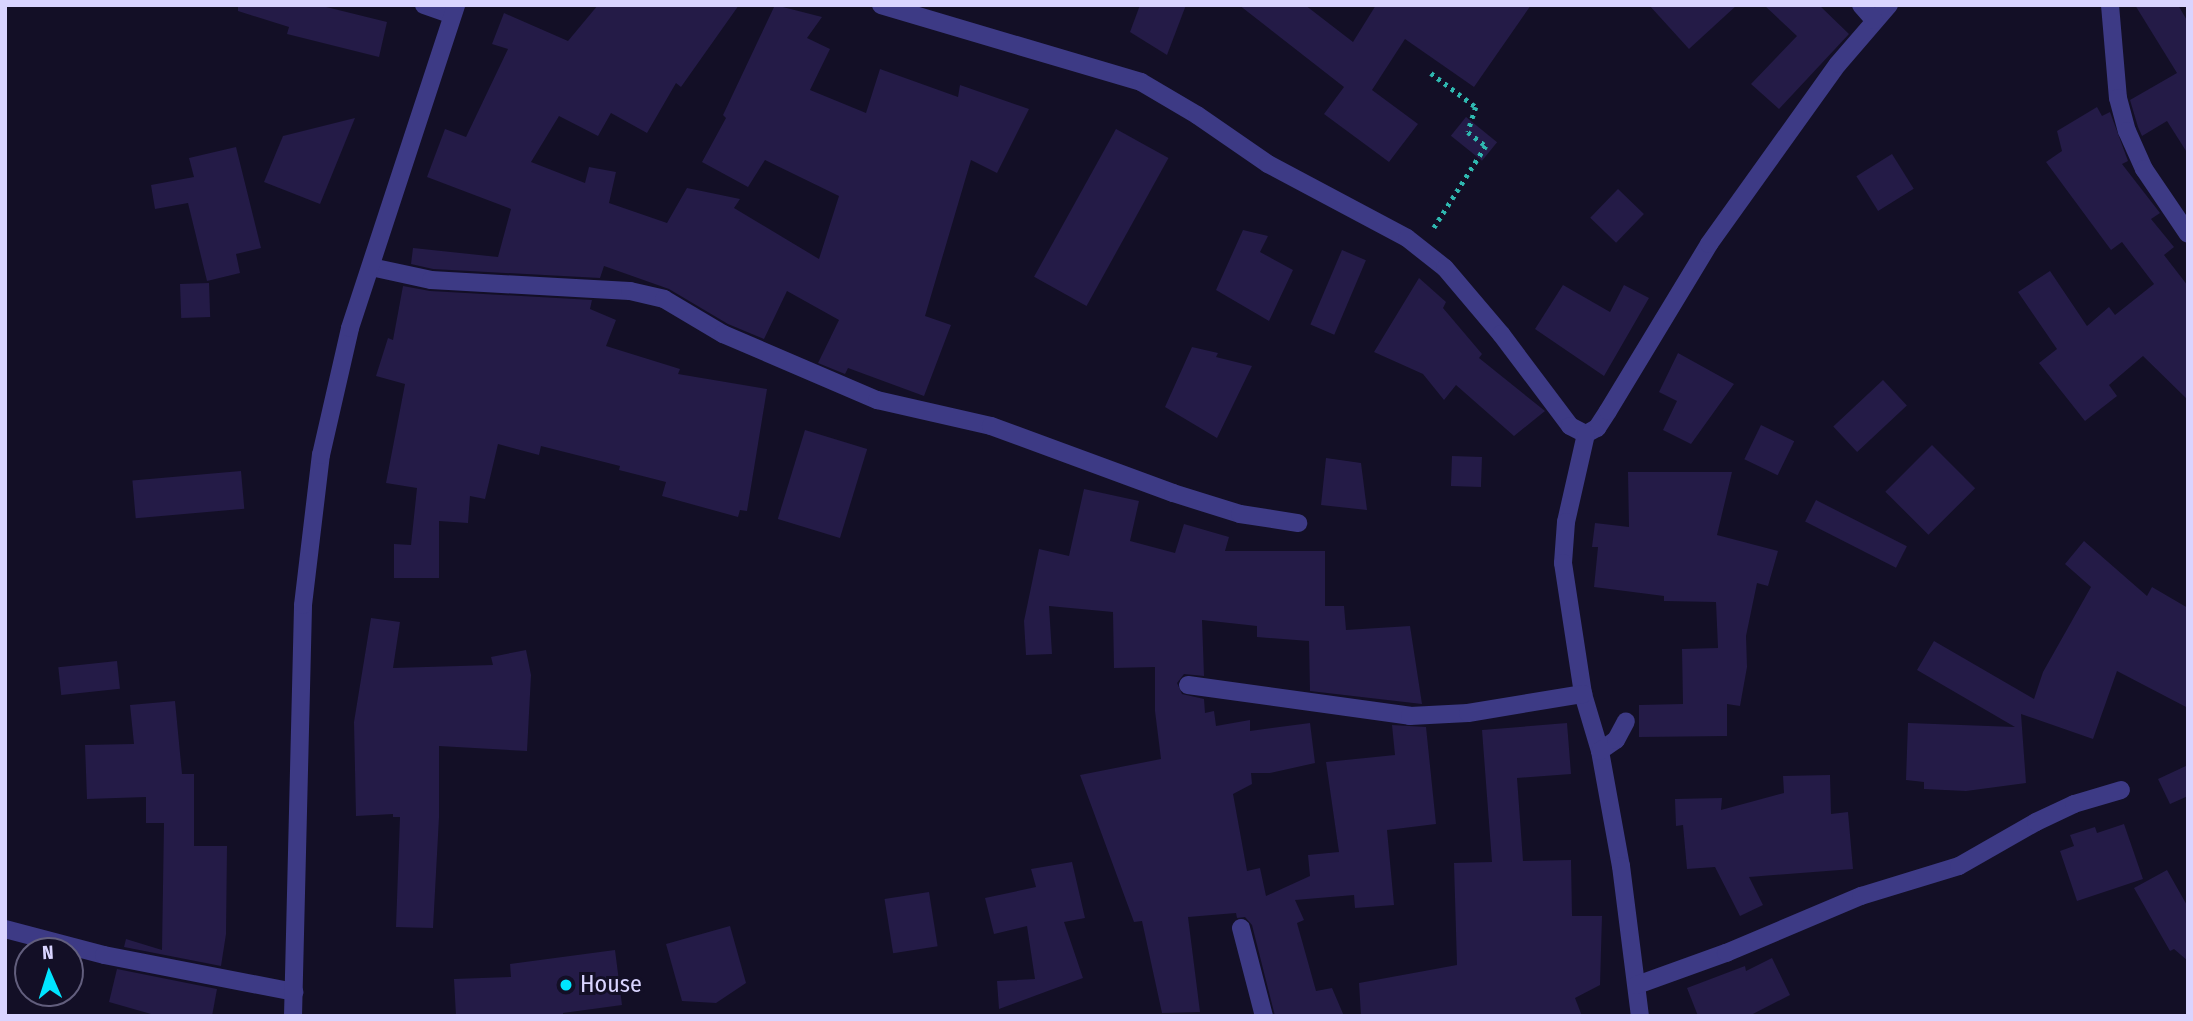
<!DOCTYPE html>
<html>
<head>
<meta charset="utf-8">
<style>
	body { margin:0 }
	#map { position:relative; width:2193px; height:1021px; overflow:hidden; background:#130f26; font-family:"Fira Sans Condensed",sans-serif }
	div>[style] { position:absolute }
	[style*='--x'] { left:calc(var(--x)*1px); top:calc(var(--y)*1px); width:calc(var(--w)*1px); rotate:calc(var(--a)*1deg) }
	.building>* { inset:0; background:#241b47; transform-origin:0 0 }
	.path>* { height:4.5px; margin-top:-2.25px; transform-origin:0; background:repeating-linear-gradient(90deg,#2fb8b0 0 3.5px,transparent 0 8.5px) }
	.street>* { height:18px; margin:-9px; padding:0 9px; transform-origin:9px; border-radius:9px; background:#3d3a85 }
	.dots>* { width:19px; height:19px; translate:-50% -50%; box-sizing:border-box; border:4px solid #130f26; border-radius:50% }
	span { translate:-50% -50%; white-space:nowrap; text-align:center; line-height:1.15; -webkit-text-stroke:6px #130f26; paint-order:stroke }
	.poi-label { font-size:24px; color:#d9d4ff }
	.left { translate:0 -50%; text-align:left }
	.frame { position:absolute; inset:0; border:7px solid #d9d4ff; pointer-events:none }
	.north { position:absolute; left:14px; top:937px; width:70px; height:70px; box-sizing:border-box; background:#130f26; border:2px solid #625e7d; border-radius:50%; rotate:357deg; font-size:19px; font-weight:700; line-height:28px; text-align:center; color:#d9d4ff }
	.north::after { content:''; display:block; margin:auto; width:24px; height:32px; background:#00e5ff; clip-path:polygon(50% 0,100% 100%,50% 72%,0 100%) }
</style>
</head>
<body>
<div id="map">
	<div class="building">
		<i style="clip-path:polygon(238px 5px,318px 5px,387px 22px,379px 57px,287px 34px,289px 27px,238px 11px)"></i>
		<i style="clip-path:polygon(598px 5px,739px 5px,681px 87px,676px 83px,647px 133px,611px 113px,598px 136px,559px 116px,531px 162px,585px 183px,589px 167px,616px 172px,609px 203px,667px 223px,687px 188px,740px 199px,734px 208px,819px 259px,839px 196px,765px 160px,748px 187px,702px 162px,726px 118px,723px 115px,775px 5px,822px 17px,807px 38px,830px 49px,810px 90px,866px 113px,880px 69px,958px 97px,960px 85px,1029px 109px,997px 173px,971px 160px,925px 316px,951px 325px,924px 396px,848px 368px,845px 374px,818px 363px,839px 320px,787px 291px,764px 339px,728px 324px,669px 289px,604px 266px,600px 278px,433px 269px,411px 264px,413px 248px,498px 257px,511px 209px,427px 177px,445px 129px,466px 137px,508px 49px,492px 44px,504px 13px,568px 41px)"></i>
		<i style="clip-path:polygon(1140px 5px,1186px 5px,1167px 55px,1130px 32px)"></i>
		<i style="clip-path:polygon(1239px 5px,1305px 5px,1353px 42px,1376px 5px,1531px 5px,1474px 87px,1405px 39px,1372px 90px,1418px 124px,1389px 162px,1324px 114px,1344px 87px)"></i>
		<i style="clip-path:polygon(1649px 5px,1737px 5px,1689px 49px)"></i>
		<i style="clip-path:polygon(1764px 5px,1819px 5px,1849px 34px,1779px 109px,1751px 84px,1797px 36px)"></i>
		<i style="clip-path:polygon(2135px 5px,2178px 5px,2188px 22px,2188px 154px,2167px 121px,2142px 136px,2138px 127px,2130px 100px,2177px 73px)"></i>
		<i style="clip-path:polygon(2097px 107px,2102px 116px,2110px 112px,2128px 161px,2122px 164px,2160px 213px,2151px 219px,2174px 247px,2164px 255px,2188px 286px,2188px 400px,2143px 356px,2109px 385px,2117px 396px,2085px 421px,2039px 363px,2057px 349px,2018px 292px,2050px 271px,2087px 326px,2109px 307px,2115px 315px,2154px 284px,2122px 242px,2111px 250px,2046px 162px,2062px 151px,2057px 131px)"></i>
		<i style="left:1466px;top:117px;width:40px;height:24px;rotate:39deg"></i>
		<i style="clip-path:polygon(355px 118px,320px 204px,264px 182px,283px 136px)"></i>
		<i style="left:1116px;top:129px;width:60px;height:169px;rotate:29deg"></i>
		<i style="clip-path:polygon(236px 147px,261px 248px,236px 254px,240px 273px,207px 281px,188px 203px,155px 209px,151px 185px,194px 177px,189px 158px)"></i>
		<i style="left:1892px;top:154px;width:41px;height:42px;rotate:58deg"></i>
		<i style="left:1618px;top:189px;width:36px;height:40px;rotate:44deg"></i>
		<i style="clip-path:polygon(1243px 230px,1268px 236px,1260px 252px,1293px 270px,1269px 321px,1216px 290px)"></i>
		<i style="left:1342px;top:250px;width:26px;height:81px;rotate:23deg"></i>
		<i style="clip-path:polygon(1419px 278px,1446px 302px,1443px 308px,1482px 354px,1479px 358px,1545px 411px,1514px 436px,1456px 385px,1444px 400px,1423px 374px,1374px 352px)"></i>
		<i style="left:209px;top:283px;width:34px;height:29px;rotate:88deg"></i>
		<i style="clip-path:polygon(1563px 285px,1610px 312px,1624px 285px,1649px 298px,1604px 376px,1535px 329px)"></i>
		<i style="clip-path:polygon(403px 286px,430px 291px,592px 300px,590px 309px,616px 320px,606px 346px,680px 369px,678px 374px,767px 389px,747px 511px,740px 510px,738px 517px,662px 496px,666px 482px,619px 470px,620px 466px,541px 446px,539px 455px,498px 444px,485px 499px,470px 496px,468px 523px,439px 521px,439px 578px,394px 578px,394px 544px,411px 545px,417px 488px,386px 483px,405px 384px,376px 376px,388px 338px,393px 340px)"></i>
		<i style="clip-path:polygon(1192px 347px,1218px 353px,1216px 357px,1252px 366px,1217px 438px,1165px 407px)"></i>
		<i style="clip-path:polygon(1678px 353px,1734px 384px,1691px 444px,1663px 430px,1677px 401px,1659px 392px)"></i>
		<i style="left:1883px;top:380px;width:35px;height:68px;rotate:47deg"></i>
		<i style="left:1761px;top:425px;width:37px;height:38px;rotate:26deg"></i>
		<i style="left:805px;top:430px;width:65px;height:93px;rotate:17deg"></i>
		<i style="left:1932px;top:445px;width:61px;height:66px;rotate:45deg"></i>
		<i style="left:1452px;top:456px;width:30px;height:30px;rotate:2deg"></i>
		<i style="clip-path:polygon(1326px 458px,1361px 463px,1367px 510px,1321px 505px)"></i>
		<i style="left:241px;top:471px;width:38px;height:109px;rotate:85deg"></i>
		<i style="clip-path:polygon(1628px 472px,1732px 472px,1717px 535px,1778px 551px,1768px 586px,1757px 583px,1746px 636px,1747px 667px,1740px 706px,1727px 704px,1727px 736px,1639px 737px,1639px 705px,1683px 704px,1682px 649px,1718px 648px,1716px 602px,1664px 601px,1664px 596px,1594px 587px,1598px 547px,1592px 547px,1595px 523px,1629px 527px)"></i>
		<i style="clip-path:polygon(1084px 489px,1139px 501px,1130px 541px,1175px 553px,1184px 524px,1229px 537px,1225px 551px,1325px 551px,1325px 606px,1344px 606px,1346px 630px,1410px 626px,1422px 704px,1310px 691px,1309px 641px,1257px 637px,1257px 626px,1202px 620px,1204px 676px,1184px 674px,1177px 683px,1182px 694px,1204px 699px,1205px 713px,1214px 711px,1216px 726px,1250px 720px,1250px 731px,1310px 723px,1315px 763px,1270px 773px,1251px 773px,1252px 784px,1233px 794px,1247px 871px,1260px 868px,1266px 896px,1310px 876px,1308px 855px,1339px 852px,1326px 762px,1395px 755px,1392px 725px,1426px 727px,1436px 824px,1387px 830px,1394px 905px,1355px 908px,1354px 895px,1295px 900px,1304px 920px,1297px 923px,1316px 991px,1332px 988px,1344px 1016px,1275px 1016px,1252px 925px,1245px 917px,1237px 918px,1236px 913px,1188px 917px,1200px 1012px,1162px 1013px,1142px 921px,1134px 922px,1080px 775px,1161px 759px,1155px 711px,1155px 667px,1114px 668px,1113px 612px,1049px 606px,1052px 654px,1026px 655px,1024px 621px,1039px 549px,1069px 556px)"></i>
		<i style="left:1816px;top:500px;width:102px;height:24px;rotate:27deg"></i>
		<i style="clip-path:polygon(2084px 541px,2147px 596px,2152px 587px,2188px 608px,2188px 708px,2117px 671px,2093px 739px,2021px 714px,2026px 783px,1966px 791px,1924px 789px,1924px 782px,1906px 780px,1908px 723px,2015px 727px,1917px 670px,1934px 641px,2034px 699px,2043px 672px,2091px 587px,2065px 564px)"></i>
		<i style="clip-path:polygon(371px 618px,400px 622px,393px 668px,493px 665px,491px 657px,526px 650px,531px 675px,527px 751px,439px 746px,439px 817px,433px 928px,396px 927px,400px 817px,393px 817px,393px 814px,356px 816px,354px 722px)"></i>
		<i style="left:117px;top:661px;width:28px;height:59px;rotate:84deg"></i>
		<i style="clip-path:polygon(175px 701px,182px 774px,194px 774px,194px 846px,227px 846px,226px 934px,221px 966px,124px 947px,126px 939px,162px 950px,164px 823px,146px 823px,146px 797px,87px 799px,85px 745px,134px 744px,130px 705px)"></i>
		<i style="clip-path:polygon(1567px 723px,1571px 774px,1517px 778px,1523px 861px,1571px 860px,1572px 916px,1602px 916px,1600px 985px,1575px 998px,1582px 1016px,1361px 1016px,1359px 983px,1457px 965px,1454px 863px,1492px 862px,1482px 730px)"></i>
		<i style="clip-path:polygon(2188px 765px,2188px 796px,2170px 804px,2158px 779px)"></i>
		<i style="clip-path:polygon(1830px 775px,1831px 814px,1848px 812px,1853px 869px,1749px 877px,1763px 905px,1740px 916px,1715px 867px,1687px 869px,1683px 825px,1676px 826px,1675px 799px,1722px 798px,1721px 810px,1784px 793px,1783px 776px)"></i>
		<i style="clip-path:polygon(2124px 824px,2143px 879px,2077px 901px,2060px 851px,2074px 846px,2070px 835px,2095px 827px,2097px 833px)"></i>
		<i style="clip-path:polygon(1072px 862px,1085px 918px,1064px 922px,1083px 978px,999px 1009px,997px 981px,1035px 979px,1027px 926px,994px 934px,985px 898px,1036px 887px,1031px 869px)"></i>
		<i style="clip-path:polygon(2167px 870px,2188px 907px,2188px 961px,2174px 949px,2170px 951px,2134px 888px)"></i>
		<i style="left:929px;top:892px;width:55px;height:45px;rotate:81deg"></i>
		<i style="clip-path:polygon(730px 926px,746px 983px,716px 1003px,682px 1001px,666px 944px)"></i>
		<i style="clip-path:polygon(615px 950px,622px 1005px,563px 1013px,563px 1016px,456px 1016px,454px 979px,511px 977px,510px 964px)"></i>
		<i style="clip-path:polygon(1772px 958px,1790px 995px,1749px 1016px,1698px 1016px,1687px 988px,1745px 966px,1746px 971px)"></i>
		<i style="clip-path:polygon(117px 969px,217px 989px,212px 1016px,158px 1016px,109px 1002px)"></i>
	</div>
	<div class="path">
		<i style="--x:1431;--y:73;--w:56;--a:37.1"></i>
		<i style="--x:1476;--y:107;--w:26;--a:108"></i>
		<i style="--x:1468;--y:132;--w:23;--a:38"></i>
		<i style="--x:1486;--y:146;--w:97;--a:122.4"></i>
	</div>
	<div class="street">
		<i style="--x:424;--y:5;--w:28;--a:19"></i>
		<i style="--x:881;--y:5;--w:271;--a:16.5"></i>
		<i style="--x:1141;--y:82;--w:65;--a:30.5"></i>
		<i style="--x:1197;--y:115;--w:86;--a:34.6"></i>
		<i style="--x:1268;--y:164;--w:157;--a:28"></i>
		<i style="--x:1407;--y:238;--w:48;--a:38.3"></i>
		<i style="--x:1445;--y:268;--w:87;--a:49.7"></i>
		<i style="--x:1501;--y:334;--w:115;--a:53.1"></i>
		<i style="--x:1570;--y:426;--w:18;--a:27"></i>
		<i style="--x:1586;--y:434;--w:13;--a:-29"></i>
		<i style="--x:1597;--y:428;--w:20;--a:-57"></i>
		<i style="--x:1608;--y:411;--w:195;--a:-58.8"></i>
		<i style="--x:1709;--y:244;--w:221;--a:-54.4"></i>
		<i style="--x:1838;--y:64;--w:78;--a:-49.2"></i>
		<i style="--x:1861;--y:5;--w:20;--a:49"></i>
		<i style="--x:2110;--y:5;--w:93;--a:85.1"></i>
		<i style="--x:2118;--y:98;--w:34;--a:75"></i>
		<i style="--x:2127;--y:131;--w:42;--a:65.9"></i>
		<i style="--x:2144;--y:169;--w:78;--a:55.9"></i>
		<i style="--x:371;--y:267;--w:61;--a:12.2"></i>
		<i style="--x:431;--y:280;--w:199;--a:3.2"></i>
		<i style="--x:630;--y:291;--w:35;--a:13"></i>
		<i style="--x:664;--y:299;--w:69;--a:30.7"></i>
		<i style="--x:723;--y:334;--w:168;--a:23.2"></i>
		<i style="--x:877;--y:400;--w:117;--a:12.8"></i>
		<i style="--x:991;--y:426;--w:194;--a:20.2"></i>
		<i style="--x:1173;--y:493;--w:70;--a:17.4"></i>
		<i style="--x:1240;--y:514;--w:59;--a:8.8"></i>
		<i style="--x:1586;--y:434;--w:90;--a:102.8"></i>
		<i style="--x:1566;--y:522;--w:41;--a:94.2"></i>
		<i style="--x:1563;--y:563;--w:133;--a:81.3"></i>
		<i style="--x:1583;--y:694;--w:59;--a:73.4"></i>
		<i style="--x:1600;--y:751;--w:117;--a:79.7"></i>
		<i style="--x:1621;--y:866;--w:151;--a:82.8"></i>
		<i style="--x:1188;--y:685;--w:224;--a:7.9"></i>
		<i style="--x:1410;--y:716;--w:58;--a:-3"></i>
		<i style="--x:1468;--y:713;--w:117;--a:-9.4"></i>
		<i style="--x:1600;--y:751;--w:19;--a:-35"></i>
		<i style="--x:1616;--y:740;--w:21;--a:-62"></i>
		<i style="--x:1241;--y:928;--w:91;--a:75.4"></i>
		<i style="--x:5;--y:929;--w:102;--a:14.7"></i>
		<i style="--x:104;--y:955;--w:194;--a:11"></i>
		<i style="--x:1637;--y:985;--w:95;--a:-19.8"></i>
		<i style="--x:1726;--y:953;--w:147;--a:-22.9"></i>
		<i style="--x:1861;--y:896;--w:102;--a:-17"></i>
		<i style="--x:1959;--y:866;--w:89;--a:-29.7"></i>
		<i style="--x:2036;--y:822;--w:42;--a:-25.3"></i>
		<i style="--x:2074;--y:804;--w:49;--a:-16.6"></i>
		<i style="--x:293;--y:1016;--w:411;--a:-88.6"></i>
		<i style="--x:303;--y:605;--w:151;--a:-83.2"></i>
		<i style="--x:321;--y:455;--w:130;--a:-77.1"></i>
		<i style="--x:350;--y:328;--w:340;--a:-71.8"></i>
	</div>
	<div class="dots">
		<i style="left:566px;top:985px;background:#00e5ff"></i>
	</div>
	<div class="poi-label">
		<span class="left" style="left:580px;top:985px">House</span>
	</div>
	<div class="frame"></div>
	<div class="north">N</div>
</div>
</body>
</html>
